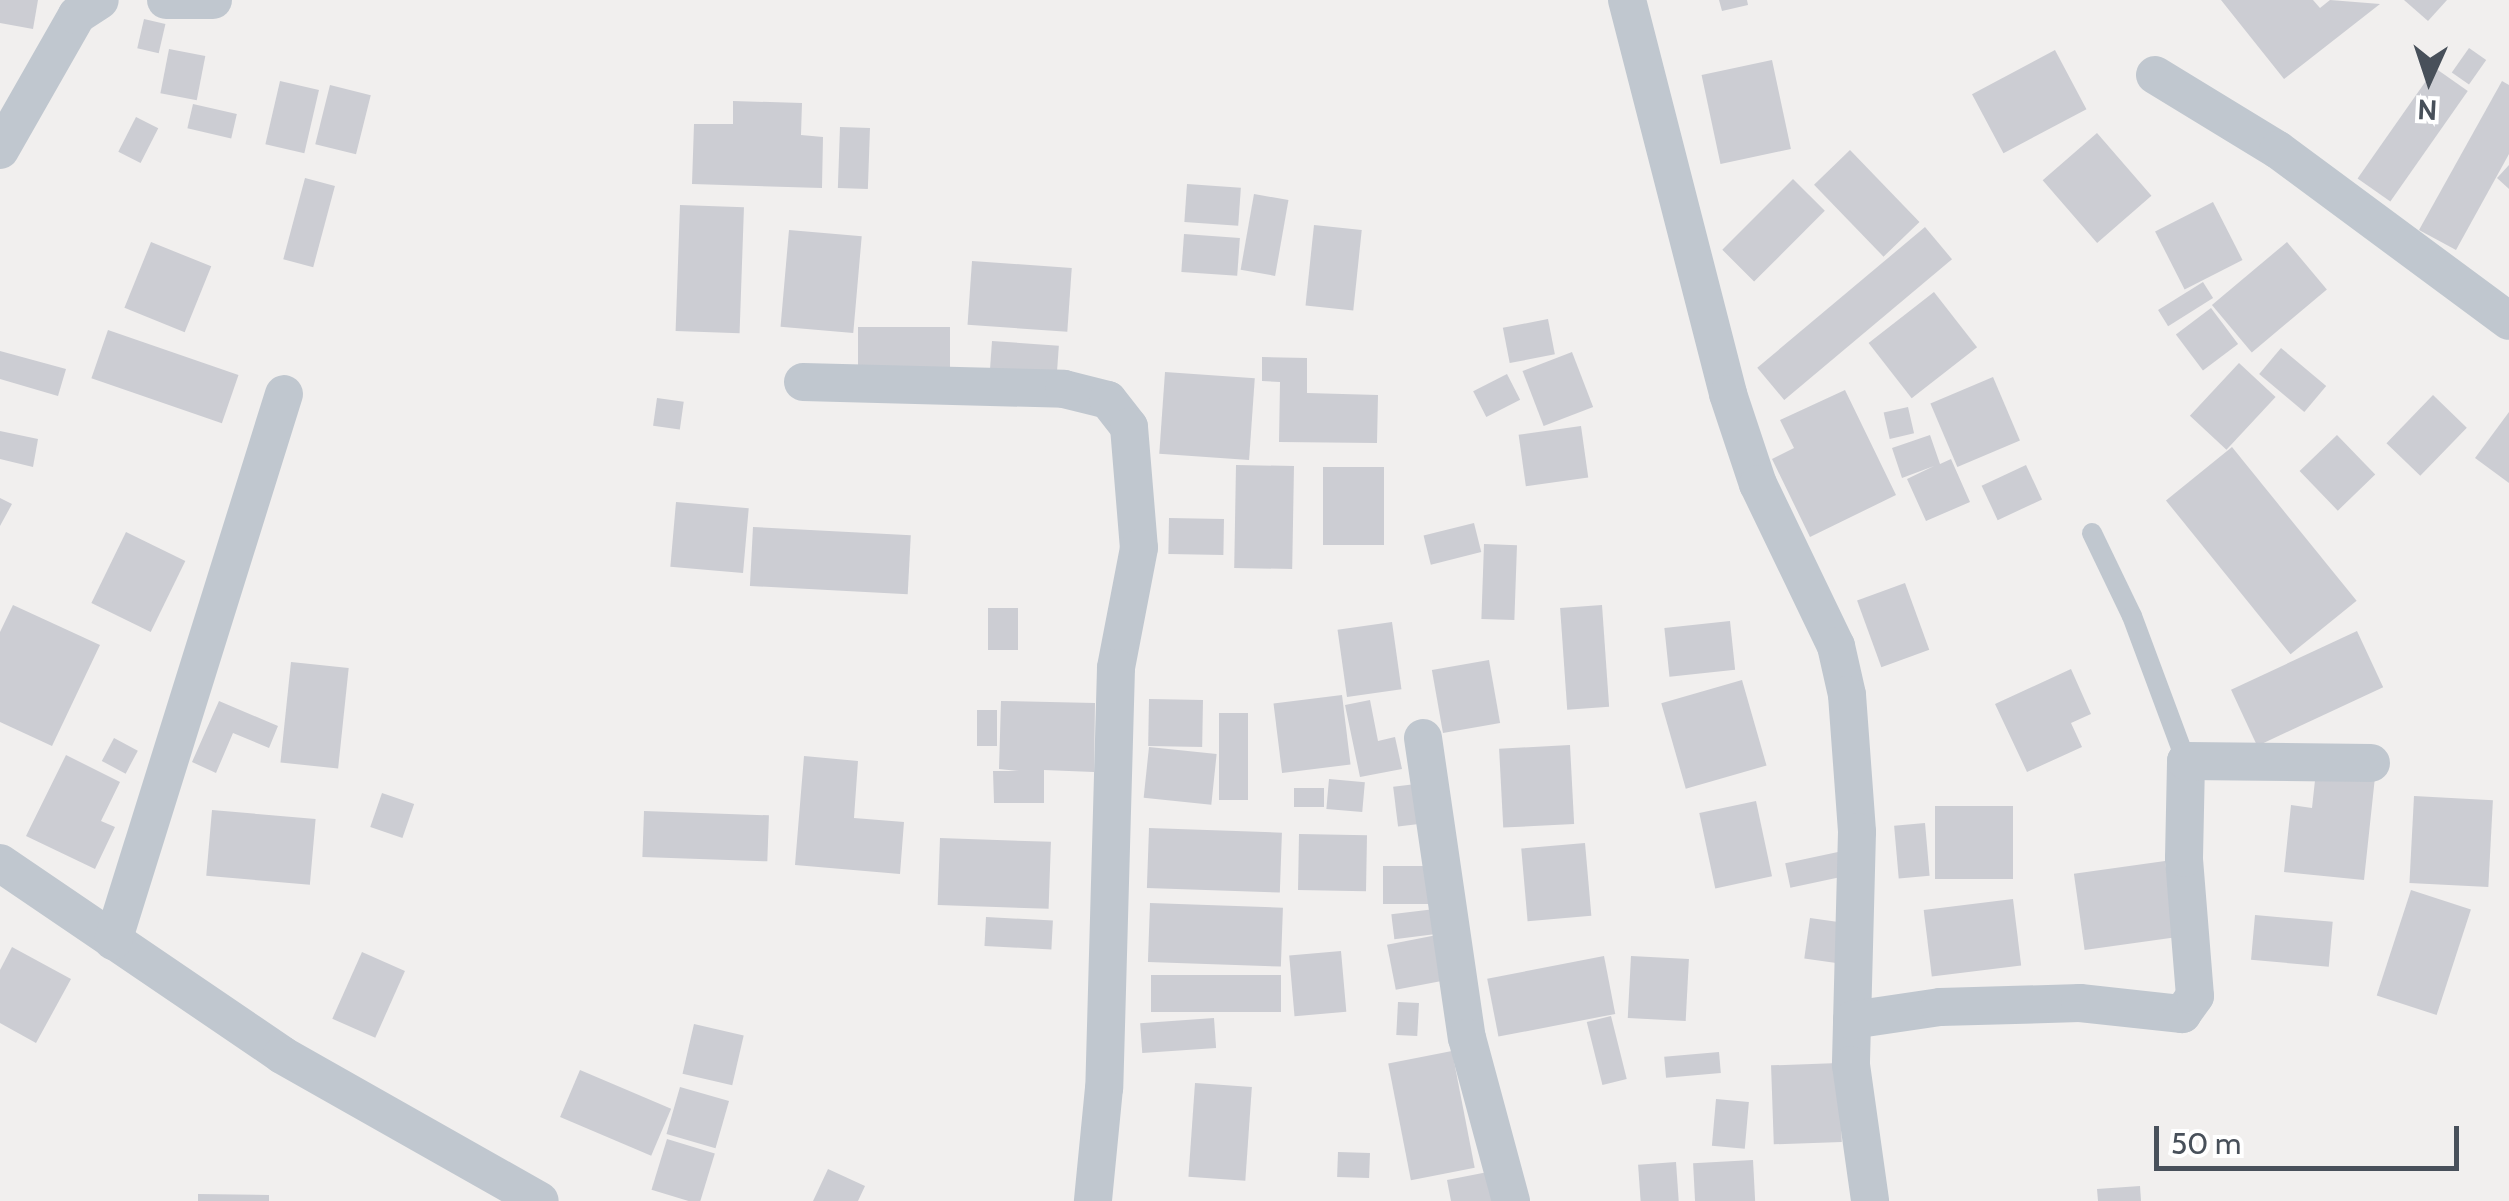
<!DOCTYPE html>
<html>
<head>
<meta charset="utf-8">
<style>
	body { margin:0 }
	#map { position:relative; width:2509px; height:1201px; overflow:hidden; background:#f1efee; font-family:Cabin,sans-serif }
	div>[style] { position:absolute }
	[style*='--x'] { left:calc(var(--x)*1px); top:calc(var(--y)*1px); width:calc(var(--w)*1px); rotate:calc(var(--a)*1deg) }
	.building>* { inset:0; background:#cccdd3; transform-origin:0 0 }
	.lane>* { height:20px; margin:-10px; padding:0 10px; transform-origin:10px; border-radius:10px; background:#c0c7cf }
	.street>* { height:38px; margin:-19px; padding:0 19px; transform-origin:19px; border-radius:19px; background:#c0c7cf }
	span { translate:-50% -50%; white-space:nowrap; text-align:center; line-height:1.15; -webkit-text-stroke:8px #fff; paint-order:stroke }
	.north { position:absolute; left:2379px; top:30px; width:100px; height:100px; -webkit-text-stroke:8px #fff; paint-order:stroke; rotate:183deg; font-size:28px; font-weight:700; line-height:40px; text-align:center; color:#48505a }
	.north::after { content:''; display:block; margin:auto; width:35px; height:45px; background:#48505a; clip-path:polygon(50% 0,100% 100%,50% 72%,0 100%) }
	.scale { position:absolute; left:2154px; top:1126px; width:305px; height:45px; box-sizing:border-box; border:5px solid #48505a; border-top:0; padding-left:12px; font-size:30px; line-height:35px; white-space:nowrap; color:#48505a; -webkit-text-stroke:8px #fff; paint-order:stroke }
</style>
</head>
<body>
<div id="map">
	<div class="building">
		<i style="clip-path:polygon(0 0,38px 0,33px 29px,0 23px)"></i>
		<i style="clip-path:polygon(1719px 0,1747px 0,1748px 5px,1722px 11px)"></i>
		<i style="clip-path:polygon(2221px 0,2313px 0,2320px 8px,2330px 0,2380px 4px,2284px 79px)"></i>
		<i style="clip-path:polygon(2404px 0,2447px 0,2428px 21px)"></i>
		<i style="left:144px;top:19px;width:22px;height:30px;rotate:13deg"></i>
		<i style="left:2469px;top:48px;width:21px;height:30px;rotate:35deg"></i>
		<i style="left:169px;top:49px;width:37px;height:45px;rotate:11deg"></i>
		<i style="left:2055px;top:50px;width:67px;height:94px;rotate:62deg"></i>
		<i style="left:1772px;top:60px;width:91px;height:72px;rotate:78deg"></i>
		<i style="left:2435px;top:68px;width:40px;height:135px;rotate:35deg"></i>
		<i style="left:280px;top:81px;width:40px;height:65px;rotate:13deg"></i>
		<i style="clip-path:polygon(2502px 81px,2509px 85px,2509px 154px,2456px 250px,2419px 230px)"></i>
		<i style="left:330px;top:85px;width:42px;height:61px;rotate:14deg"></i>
		<i style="clip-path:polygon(733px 101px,802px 103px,801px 135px,823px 137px,822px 188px,692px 184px,694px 124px,733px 124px)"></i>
		<i style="left:193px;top:104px;width:45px;height:25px;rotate:13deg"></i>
		<i style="left:136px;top:117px;width:25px;height:39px;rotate:27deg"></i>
		<i style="left:840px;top:127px;width:30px;height:61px;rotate:2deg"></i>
		<i style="left:2097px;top:133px;width:83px;height:72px;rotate:49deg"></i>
		<i style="left:1850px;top:150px;width:100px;height:50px;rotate:46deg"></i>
		<i style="clip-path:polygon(2509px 165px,2509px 189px,2497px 178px)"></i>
		<i style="left:305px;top:178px;width:31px;height:84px;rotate:15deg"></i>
		<i style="left:1793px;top:179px;width:45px;height:100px;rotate:45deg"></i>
		<i style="left:1187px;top:184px;width:54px;height:38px;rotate:4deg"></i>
		<i style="left:1254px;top:194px;width:35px;height:77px;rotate:10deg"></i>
		<i style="left:2213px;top:202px;width:65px;height:65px;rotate:63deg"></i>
		<i style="left:680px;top:205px;width:64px;height:126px;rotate:2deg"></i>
		<i style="left:1314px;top:225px;width:48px;height:81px;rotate:6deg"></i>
		<i style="left:1925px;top:227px;width:42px;height:219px;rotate:50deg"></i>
		<i style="left:789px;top:230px;width:73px;height:97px;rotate:5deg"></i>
		<i style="left:1184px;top:234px;width:56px;height:38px;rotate:4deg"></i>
		<i style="left:151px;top:242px;width:65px;height:71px;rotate:22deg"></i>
		<i style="left:2287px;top:242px;width:62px;height:98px;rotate:50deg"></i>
		<i style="left:972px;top:261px;width:100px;height:64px;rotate:4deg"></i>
		<i style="left:2203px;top:282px;width:19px;height:53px;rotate:58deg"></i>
		<i style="left:1934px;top:292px;width:70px;height:83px;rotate:52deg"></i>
		<i style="left:2211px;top:308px;width:45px;height:44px;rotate:53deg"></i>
		<i style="left:1548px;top:319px;width:36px;height:46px;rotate:79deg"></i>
		<i style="left:858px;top:327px;width:92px;height:42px"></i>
		<i style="left:108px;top:330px;width:138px;height:51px;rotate:19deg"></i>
		<i style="left:992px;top:341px;width:67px;height:35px;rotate:4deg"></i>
		<i style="left:2281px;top:348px;width:59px;height:34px;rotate:40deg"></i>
		<i style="clip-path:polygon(0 351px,66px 369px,58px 396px,0 379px)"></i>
		<i style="left:1572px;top:352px;width:59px;height:53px;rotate:69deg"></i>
		<i style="clip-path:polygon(1262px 357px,1307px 358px,1307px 393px,1378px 395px,1377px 443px,1279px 442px,1280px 382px,1262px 381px)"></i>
		<i style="left:2239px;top:363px;width:50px;height:72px;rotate:43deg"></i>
		<i style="left:1165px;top:372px;width:90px;height:82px;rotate:4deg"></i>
		<i style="left:1507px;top:374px;width:29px;height:38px;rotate:63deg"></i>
		<i style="left:1993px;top:377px;width:69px;height:68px;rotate:67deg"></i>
		<i style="clip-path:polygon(1845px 390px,1896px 495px,1810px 537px,1772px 459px,1794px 448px,1780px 420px)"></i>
		<i style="left:2433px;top:395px;width:47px;height:67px;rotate:44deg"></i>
		<i style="left:657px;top:398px;width:27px;height:28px;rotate:8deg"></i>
		<i style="left:1908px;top:407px;width:27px;height:25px;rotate:77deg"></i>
		<i style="clip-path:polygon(2509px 412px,2509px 483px,2475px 458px)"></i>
		<i style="left:1581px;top:426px;width:52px;height:63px;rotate:82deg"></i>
		<i style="clip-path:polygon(0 431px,38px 439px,33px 467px,0 459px)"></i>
		<i style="clip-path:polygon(1930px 435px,1940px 464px,1951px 459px,1970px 502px,1926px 521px,1907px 479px,1934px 466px,1902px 478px,1892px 448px)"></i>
		<i style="left:2337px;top:435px;width:55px;height:52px;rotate:46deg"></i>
		<i style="left:2232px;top:447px;width:198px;height:85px;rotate:51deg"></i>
		<i style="left:1236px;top:465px;width:58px;height:103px;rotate:1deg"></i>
		<i style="left:2026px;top:465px;width:38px;height:49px;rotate:65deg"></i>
		<i style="left:1323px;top:467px;width:61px;height:78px"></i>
		<i style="clip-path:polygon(0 498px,12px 504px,0 526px)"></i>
		<i style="left:676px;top:502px;width:73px;height:65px;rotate:5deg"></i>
		<i style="left:1169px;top:518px;width:55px;height:36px;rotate:1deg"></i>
		<i style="left:1474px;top:523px;width:30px;height:52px;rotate:76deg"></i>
		<i style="left:753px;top:527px;width:158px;height:59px;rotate:3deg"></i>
		<i style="left:126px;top:532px;width:66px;height:79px;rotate:26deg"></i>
		<i style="left:1484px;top:544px;width:33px;height:75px;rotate:2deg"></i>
		<i style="left:1905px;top:583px;width:71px;height:51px;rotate:70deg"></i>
		<i style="clip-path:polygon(13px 605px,100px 645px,52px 746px,0 722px,0 632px)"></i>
		<i style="left:1602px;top:605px;width:102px;height:42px;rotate:86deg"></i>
		<i style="left:988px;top:608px;width:30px;height:42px"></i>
		<i style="left:1730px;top:621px;width:49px;height:66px;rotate:84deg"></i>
		<i style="left:1392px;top:622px;width:68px;height:55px;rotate:82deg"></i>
		<i style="left:2357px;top:631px;width:62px;height:139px;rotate:65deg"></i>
		<i style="left:1489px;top:660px;width:64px;height:58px;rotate:80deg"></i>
		<i style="left:291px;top:662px;width:58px;height:101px;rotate:6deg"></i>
		<i style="clip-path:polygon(2071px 669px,2091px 714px,2071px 723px,2082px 747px,2027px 772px,1995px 704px)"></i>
		<i style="left:1742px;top:680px;width:89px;height:84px;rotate:74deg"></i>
		<i style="left:1342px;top:695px;width:70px;height:69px;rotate:83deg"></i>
		<i style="left:1149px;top:699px;width:54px;height:47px;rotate:1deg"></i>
		<i style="clip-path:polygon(1370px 700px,1378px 741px,1395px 737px,1402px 769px,1360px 777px,1345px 705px)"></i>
		<i style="clip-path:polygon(219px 701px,278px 726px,269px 748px,233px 733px,216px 773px,192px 762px)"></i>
		<i style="clip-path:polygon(1001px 701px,1095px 703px,1094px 772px,1044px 770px,1044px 803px,994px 803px,993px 771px,1019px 771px,999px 769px)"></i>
		<i style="left:977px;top:710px;width:20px;height:36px"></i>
		<i style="left:1219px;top:713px;width:29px;height:87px"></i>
		<i style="left:114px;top:738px;width:27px;height:26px;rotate:28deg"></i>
		<i style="left:1570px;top:745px;width:79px;height:71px;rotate:87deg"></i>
		<i style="left:1149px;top:747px;width:68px;height:51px;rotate:6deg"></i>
		<i style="clip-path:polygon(66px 755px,120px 782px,101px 821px,115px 827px,95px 869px,26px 836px)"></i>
		<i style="clip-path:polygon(804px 756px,858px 761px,854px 818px,904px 822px,900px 874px,795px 865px)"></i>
		<i style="clip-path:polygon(2316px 771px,2375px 777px,2364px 880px,2284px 872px,2291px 805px,2312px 808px)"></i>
		<i style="left:1329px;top:779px;width:36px;height:30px;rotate:5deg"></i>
		<i style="left:1416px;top:784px;width:40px;height:23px;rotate:83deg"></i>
		<i style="left:1324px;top:788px;width:19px;height:30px;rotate:90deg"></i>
		<i style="left:382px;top:793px;width:34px;height:36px;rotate:19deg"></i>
		<i style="left:2414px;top:796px;width:79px;height:87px;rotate:3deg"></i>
		<i style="left:1756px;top:801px;width:77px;height:58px;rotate:78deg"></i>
		<i style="left:1935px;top:806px;width:78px;height:73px"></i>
		<i style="left:212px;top:810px;width:104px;height:66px;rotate:5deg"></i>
		<i style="left:644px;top:811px;width:125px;height:46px;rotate:2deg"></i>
		<i style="left:1925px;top:823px;width:53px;height:31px;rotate:85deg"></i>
		<i style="left:1149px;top:828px;width:133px;height:60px;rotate:2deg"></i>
		<i style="left:1299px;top:834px;width:68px;height:56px;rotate:1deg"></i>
		<i style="left:940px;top:838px;width:111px;height:67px;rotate:2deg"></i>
		<i style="left:1585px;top:843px;width:73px;height:64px;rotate:85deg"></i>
		<i style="left:1838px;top:852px;width:25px;height:54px;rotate:78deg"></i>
		<i style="left:2165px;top:861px;width:77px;height:92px;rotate:82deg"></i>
		<i style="left:1383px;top:866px;width:49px;height:38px"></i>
		<i style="left:2411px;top:890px;width:63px;height:111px;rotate:18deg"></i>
		<i style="left:2013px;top:899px;width:67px;height:90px;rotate:83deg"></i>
		<i style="left:1150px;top:903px;width:133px;height:59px;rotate:2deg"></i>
		<i style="left:1435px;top:909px;width:25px;height:44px;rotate:83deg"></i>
		<i style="left:2255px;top:915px;width:78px;height:45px;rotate:5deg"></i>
		<i style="left:986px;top:917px;width:67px;height:29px;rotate:3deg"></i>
		<i style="left:1810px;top:918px;width:34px;height:41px;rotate:8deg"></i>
		<i style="left:1442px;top:934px;width:46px;height:56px;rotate:79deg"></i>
		<i style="clip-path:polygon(12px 947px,71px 979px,36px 1043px,0 1023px,0 970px)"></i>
		<i style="left:1341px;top:951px;width:61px;height:52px;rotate:85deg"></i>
		<i style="left:362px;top:952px;width:47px;height:73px;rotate:24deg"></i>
		<i style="left:1604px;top:956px;width:59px;height:119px;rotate:79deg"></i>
		<i style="left:1631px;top:956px;width:58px;height:62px;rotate:3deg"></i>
		<i style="left:1151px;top:975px;width:130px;height:37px"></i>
		<i style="left:1398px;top:1002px;width:21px;height:33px;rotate:3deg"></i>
		<i style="left:1611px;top:1016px;width:65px;height:25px;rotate:76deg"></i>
		<i style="left:1214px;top:1018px;width:30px;height:74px;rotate:86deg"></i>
		<i style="left:694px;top:1024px;width:51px;height:51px;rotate:13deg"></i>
		<i style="left:1452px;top:1051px;width:119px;height:65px;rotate:79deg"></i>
		<i style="left:1719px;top:1052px;width:21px;height:55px;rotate:85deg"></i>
		<i style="left:1839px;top:1063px;width:79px;height:68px;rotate:88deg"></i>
		<i style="left:580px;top:1070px;width:99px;height:51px;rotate:23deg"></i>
		<i style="left:1195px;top:1083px;width:57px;height:94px;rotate:4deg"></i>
		<i style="left:680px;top:1087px;width:51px;height:49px;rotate:16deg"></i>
		<i style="left:1716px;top:1099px;width:33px;height:47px;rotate:5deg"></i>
		<i style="left:667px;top:1139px;width:50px;height:53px;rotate:17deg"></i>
		<i style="left:1338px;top:1152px;width:32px;height:25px;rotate:2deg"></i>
		<i style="left:1753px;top:1160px;width:41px;height:60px;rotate:87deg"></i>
		<i style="left:1676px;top:1162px;width:39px;height:38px;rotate:86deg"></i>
		<i style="clip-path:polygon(828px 1169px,865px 1186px,858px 1201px,813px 1201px)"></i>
		<i style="clip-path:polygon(1498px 1170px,1504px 1201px,1451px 1201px,1447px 1180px)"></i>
		<i style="clip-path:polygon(2140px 1186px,2141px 1201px,2098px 1201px,2097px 1189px)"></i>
		<i style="clip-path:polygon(198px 1194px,269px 1195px,269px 1201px,198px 1201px)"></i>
	</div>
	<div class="lane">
		<i style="--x:2092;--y:533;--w:92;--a:64.3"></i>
		<i style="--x:2132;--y:616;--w:155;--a:69.6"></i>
	</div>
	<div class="street">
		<i style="--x:166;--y:0;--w:47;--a:0"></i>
		<i style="--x:1627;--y:0;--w:407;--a:75.6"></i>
		<i style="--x:1728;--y:394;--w:95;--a:71.6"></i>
		<i style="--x:1758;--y:484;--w:180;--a:64.3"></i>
		<i style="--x:1836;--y:646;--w:50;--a:77.3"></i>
		<i style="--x:1847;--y:695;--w:137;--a:85.8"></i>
		<i style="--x:1857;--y:832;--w:233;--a:91.5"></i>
		<i style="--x:1851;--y:1065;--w:137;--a:82"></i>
		<i style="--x:2155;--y:75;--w:144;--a:31.4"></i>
		<i style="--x:2278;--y:150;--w:287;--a:36.5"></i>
		<i style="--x:0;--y:150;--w:155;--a:-60.3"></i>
		<i style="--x:77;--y:15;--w:27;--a:-33"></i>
		<i style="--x:803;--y:382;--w:261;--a:1.5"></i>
		<i style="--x:1064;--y:389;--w:45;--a:14"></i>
		<i style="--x:1108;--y:400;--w:34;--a:52"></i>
		<i style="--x:1129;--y:427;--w:121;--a:85.3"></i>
		<i style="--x:1139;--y:548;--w:122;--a:100.9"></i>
		<i style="--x:1116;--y:668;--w:420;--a:91.6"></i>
		<i style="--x:1104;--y:1088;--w:114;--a:95.6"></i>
		<i style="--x:1423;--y:738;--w:303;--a:81.7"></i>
		<i style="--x:1467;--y:1038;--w:169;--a:74.9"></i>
		<i style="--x:0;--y:863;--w:341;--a:34.2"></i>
		<i style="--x:282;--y:1055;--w:296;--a:29.5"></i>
		<i style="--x:113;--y:941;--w:573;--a:-72.64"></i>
		<i style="--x:1852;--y:1020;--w:89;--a:-8.4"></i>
		<i style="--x:1940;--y:1007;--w:140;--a:-1.6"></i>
		<i style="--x:2080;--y:1003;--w:103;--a:6.2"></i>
		<i style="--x:2182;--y:1014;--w:22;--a:-54"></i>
		<i style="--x:2195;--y:996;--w:138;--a:-94.6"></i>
		<i style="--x:2184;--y:858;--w:97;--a:-88.8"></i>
		<i style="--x:2186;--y:761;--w:185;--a:0.6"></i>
	</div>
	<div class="north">N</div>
	<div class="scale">50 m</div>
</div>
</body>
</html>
